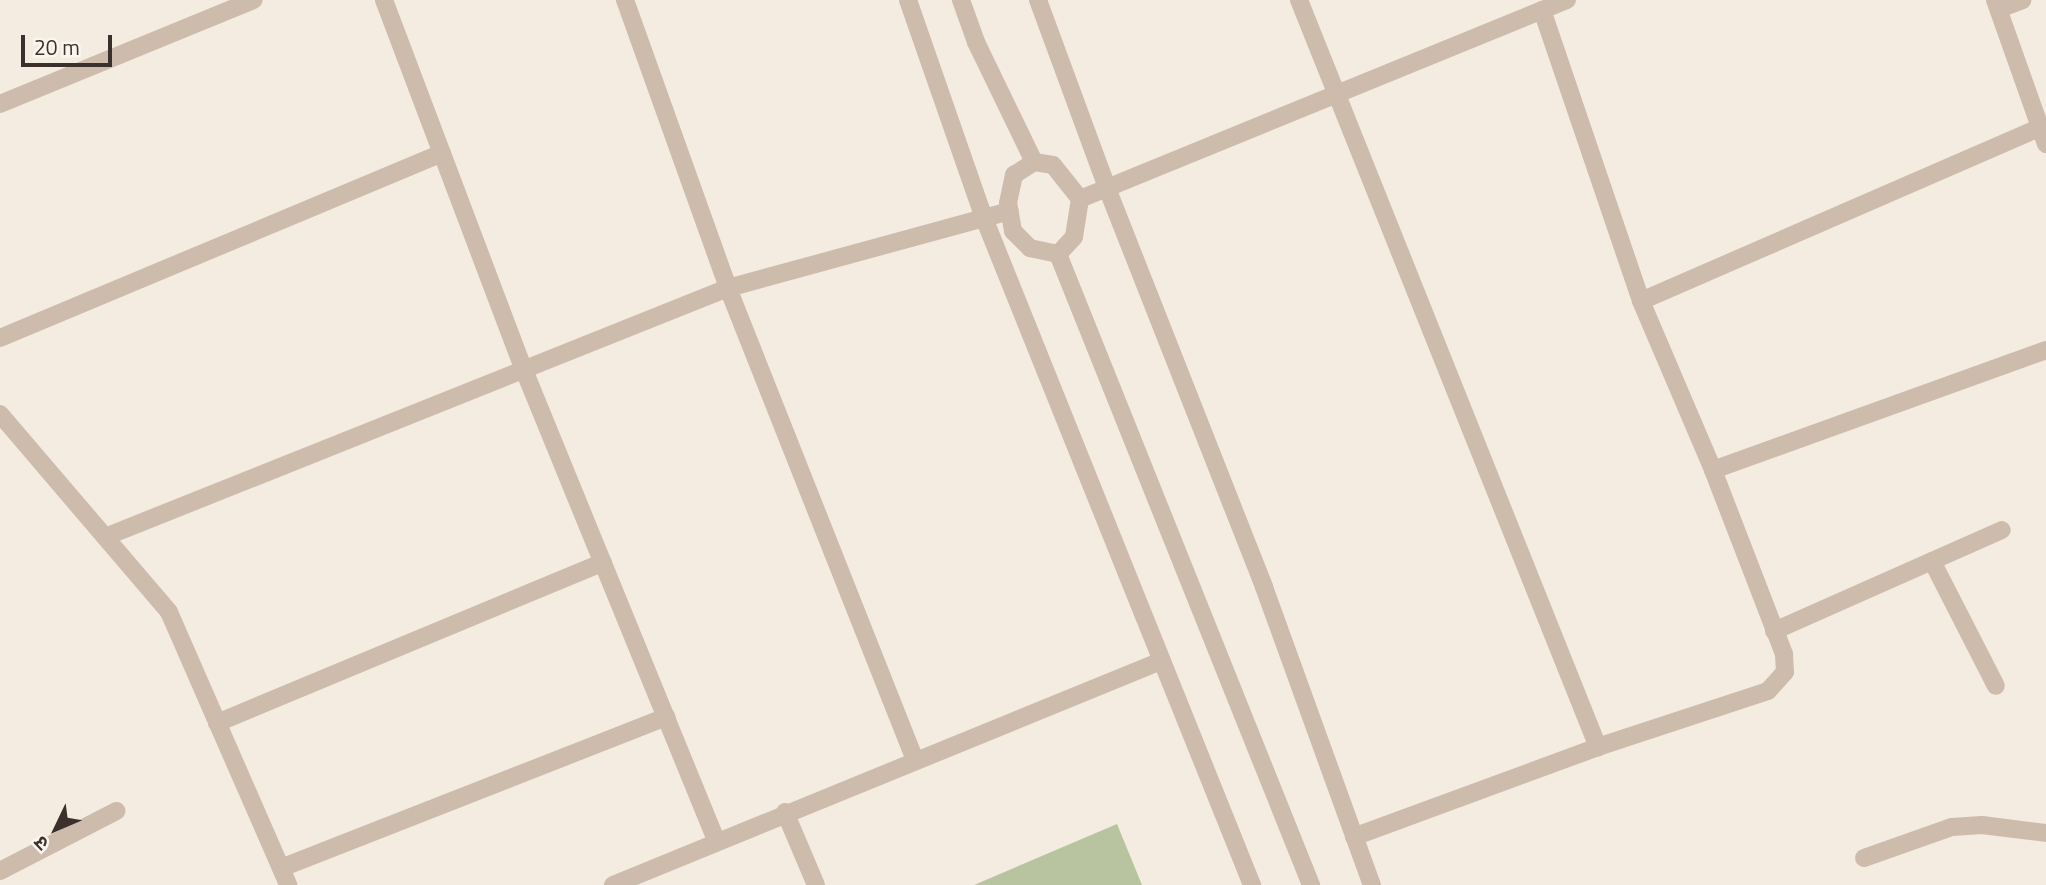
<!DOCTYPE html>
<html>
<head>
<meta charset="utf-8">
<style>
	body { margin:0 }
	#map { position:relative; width:2046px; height:885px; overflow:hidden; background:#f4ebe1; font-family:"Titillium Web","Noto Sans Devanagari",sans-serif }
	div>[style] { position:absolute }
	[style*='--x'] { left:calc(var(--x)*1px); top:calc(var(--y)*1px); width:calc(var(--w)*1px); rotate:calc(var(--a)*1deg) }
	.green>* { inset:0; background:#b8c4a0 }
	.minor>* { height:18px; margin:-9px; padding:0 9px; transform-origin:9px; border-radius:9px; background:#cdbbac }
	span { translate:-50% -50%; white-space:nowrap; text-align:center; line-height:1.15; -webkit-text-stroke:6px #fbf5ee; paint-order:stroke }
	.north { position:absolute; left:21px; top:794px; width:70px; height:70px; -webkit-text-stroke:5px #fbf5ee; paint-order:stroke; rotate:226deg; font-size:19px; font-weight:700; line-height:28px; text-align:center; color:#3b302b }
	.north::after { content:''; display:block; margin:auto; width:24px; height:32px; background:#3b302b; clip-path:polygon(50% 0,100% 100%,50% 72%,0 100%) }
	.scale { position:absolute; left:21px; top:35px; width:91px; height:32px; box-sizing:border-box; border:4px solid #3b302b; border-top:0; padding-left:9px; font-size:21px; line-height:24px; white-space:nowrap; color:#3b302b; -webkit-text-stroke:5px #fbf5ee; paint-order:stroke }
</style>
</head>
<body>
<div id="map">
	<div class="green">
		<i style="clip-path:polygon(1117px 824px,1142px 885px,974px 885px)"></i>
	</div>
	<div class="minor">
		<i style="--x:384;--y:0;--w:396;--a:69.3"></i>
		<i style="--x:524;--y:370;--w:508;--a:67.78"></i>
		<i style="--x:625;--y:0;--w:306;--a:70.3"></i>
		<i style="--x:728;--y:288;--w:508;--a:68.39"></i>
		<i style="--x:908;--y:0;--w:231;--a:70.8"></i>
		<i style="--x:984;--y:218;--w:719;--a:68.11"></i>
		<i style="--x:961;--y:0;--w:45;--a:70.3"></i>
		<i style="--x:976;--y:42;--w:133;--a:64.2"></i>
		<i style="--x:1038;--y:0;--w:200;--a:69.8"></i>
		<i style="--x:1107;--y:188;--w:429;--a:68.5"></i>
		<i style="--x:1264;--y:587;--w:317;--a:70.1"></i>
		<i style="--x:1299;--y:0;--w:805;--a:68.19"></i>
		<i style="--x:1598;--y:747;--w:260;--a:159.8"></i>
		<i style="--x:1995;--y:0;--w:153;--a:70.5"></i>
		<i style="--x:1999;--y:9;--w:25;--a:-21"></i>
		<i style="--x:1542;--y:10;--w:307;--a:71.2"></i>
		<i style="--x:1641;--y:301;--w:184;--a:66.9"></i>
		<i style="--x:1713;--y:470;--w:197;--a:68.9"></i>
		<i style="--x:1784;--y:654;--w:18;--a:87"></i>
		<i style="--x:1785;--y:672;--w:25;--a:132"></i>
		<i style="--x:1768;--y:691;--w:179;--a:161.8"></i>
		<i style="--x:0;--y:104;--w:274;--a:-22.3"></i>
		<i style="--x:1034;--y:162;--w:19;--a:9"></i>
		<i style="--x:1053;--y:165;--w:43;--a:51.5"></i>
		<i style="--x:1080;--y:199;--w:38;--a:99"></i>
		<i style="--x:1074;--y:237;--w:23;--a:133"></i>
		<i style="--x:1058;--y:254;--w:29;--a:-168"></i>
		<i style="--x:1030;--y:248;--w:24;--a:-135"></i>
		<i style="--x:1013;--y:231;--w:28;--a:-100"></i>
		<i style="--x:1008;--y:203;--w:29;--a:-78"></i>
		<i style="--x:1014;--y:175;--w:24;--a:-33"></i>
		<i style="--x:1080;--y:199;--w:526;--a:-22.23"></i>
		<i style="--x:1058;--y:254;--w:680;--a:68.15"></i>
		<i style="--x:1641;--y:301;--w:436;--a:-23.5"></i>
		<i style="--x:0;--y:338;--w:479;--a:-22.7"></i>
		<i style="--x:0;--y:414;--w:260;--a:49.5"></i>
		<i style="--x:169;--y:612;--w:298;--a:66.4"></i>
		<i style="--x:1713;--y:470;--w:354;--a:-19.8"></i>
		<i style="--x:105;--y:537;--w:671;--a:-21.79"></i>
		<i style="--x:728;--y:288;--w:292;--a:-15.3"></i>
		<i style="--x:1932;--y:561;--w:140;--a:62.9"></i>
		<i style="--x:1774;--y:631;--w:249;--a:-23.9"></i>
		<i style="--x:217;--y:723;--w:418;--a:-22.6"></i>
		<i style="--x:785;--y:812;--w:79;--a:67"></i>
		<i style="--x:1864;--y:858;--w:93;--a:-19.4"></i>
		<i style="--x:1952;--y:827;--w:30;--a:-4"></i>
		<i style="--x:1982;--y:825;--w:64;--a:7.1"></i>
		<i style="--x:281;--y:868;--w:414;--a:-21.4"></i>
		<i style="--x:0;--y:871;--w:131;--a:-27.3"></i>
		<i style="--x:613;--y:885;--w:592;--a:-22.23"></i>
	</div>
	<div class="north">उ</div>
	<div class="scale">20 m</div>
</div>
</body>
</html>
